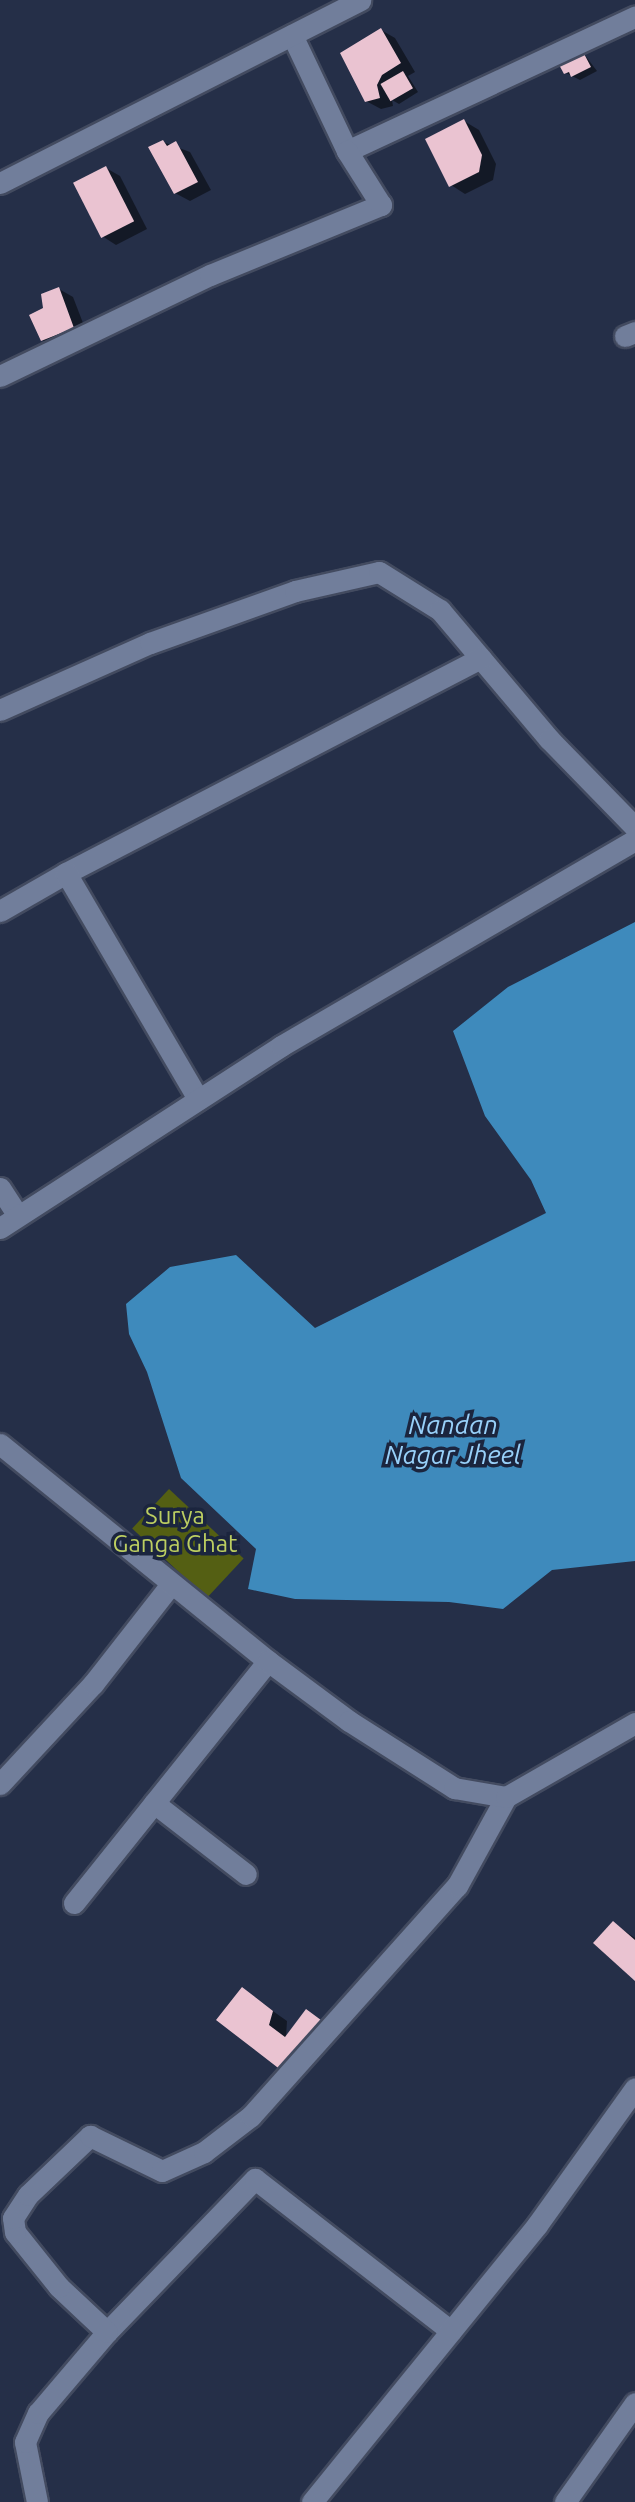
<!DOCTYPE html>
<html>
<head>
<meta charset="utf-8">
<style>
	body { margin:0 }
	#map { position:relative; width:635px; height:2502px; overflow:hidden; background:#252f48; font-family:Ubuntu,sans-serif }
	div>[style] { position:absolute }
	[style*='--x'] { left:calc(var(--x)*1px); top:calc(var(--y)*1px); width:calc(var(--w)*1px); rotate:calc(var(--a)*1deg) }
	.green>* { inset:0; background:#545f13; transform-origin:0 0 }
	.water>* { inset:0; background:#3e8abc }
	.shadow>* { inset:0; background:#0007 }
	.building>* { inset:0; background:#eac3d1; transform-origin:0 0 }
	.roads { filter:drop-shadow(2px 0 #434b60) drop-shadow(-2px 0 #434b60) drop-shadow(0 2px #434b60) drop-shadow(0 -2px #434b60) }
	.street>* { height:21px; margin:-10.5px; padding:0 10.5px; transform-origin:10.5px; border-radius:10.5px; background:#717e9b }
	.secondary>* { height:21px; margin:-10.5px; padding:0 10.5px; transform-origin:10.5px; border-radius:10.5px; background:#717e9b }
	span { translate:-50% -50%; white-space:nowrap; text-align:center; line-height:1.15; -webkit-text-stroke:7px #1b253e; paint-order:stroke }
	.park-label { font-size:24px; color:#bcce61 }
	.water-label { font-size:26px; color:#98d0f9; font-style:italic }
</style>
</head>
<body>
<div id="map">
	<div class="green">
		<i style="left:169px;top:1489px;width:102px;height:54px;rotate:43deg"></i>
	</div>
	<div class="water">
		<i style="clip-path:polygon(635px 922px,635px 1561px,552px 1570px,503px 1609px,449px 1602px,295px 1599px,248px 1589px,256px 1549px,181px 1478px,147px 1372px,129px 1334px,126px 1304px,170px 1267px,236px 1255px,315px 1328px,546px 1213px,531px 1180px,485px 1116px,453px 1031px,508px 987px)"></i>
	</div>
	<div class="shadow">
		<i style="clip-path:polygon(381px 30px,395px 38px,415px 72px,408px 76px,418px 92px,399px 104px,392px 100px,393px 106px,381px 109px,366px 101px)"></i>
		<i style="clip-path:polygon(581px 50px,597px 71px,580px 80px,566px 73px)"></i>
		<i style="clip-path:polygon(464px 121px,479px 130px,496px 164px,493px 180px,465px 194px,451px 185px)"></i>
		<i style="clip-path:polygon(163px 142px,190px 152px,211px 190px,190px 201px,175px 193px)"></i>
		<i style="clip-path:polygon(106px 168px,120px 176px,147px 229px,116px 245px,102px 236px)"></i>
		<i style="clip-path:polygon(59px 289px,73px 297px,88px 336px,57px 348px,42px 340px,45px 309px)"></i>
		<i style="clip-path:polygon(613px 1923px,635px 1938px,635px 1979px)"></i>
		<i style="clip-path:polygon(243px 1990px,287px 2021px,286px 2037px,307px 2011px,338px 2032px,301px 2081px,287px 2072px)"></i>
	</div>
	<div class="building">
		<i style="clip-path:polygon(381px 28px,401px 63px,382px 75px,377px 85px,380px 98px,365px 102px,340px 53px)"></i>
		<i style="clip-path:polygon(581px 48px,591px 67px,571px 77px,569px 72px,564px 74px,557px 61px)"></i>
		<i style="left:403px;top:71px;width:20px;height:26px;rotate:60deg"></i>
		<i style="clip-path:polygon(464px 119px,482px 155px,479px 172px,449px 187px,425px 139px)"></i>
		<i style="clip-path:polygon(163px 140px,167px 146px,176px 141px,198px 182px,174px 194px,148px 147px)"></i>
		<i style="left:106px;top:166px;width:62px;height:37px;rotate:63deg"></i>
		<i style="clip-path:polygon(59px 287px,74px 328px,41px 341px,29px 315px,43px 308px,41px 294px)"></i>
		<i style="clip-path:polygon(613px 1921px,635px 1940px,635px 1981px,593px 1943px)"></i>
		<i style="clip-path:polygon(242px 1987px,273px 2011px,269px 2025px,285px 2037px,306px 2009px,325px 2023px,286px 2074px,216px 2020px)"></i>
	</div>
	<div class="roads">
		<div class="street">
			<i style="--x:292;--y:35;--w:128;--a:64.6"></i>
			<i style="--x:347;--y:151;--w:318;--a:-25"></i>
			<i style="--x:0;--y:183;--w:404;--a:-26.9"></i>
			<i style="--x:625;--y:336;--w:11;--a:-22"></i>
			<i style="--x:0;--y:376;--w:233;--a:-25.7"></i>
			<i style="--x:210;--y:275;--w:185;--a:-22.3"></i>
			<i style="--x:381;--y:205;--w:64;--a:-122.2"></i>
			<i style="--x:0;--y:710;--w:164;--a:-24.1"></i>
			<i style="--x:150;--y:643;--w:154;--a:-19.7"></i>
			<i style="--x:295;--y:591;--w:86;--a:-12.7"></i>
			<i style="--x:379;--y:572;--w:72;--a:31.9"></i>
			<i style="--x:440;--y:610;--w:169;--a:49.8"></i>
			<i style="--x:549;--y:739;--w:123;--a:45.7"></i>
			<i style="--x:66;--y:873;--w:467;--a:-27.4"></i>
			<i style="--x:0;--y:911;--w:76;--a:-29.9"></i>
			<i style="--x:66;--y:873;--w:262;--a:59.7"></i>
			<i style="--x:0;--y:1188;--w:33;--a:57"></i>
			<i style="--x:0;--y:1784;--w:137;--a:-47.1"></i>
			<i style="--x:93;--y:1684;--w:127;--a:-52"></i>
			<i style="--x:154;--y:1803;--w:116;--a:37.7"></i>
			<i style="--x:74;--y:1903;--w:310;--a:-51.3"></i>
			<i style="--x:107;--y:2332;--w:213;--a:-46"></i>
			<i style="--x:255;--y:2179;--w:248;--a:37.8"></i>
			<i style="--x:37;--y:2502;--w:61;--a:-101.3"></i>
			<i style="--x:25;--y:2442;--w:32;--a:-66"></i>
			<i style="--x:38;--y:2413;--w:106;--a:-49.6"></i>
			<i style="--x:107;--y:2332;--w:66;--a:-136.8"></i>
			<i style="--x:59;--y:2287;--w:70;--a:-128.7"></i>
			<i style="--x:15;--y:2232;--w:14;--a:-98"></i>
			<i style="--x:13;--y:2218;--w:27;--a:-57"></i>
			<i style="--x:28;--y:2195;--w:86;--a:-43.6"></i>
			<i style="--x:90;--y:2136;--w:80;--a:25.9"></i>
			<i style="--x:162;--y:2171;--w:46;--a:-24.3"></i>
			<i style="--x:204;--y:2152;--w:59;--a:-37.5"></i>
			<i style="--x:251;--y:2116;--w:309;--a:-48.2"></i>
			<i style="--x:457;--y:1886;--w:102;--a:-61.2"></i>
			<i style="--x:312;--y:2502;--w:357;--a:-50.9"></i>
			<i style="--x:537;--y:2225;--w:168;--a:-54.4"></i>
			<i style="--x:565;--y:2502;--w:121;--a:-54.7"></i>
		</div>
		<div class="secondary">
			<i style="--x:0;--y:1228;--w:335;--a:-32.9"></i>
			<i style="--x:281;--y:1046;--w:410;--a:-30.2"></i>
			<i style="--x:0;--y:1444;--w:345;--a:39"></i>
			<i style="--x:268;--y:1661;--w:101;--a:36.5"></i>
			<i style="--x:349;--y:1721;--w:125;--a:32.5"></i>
			<i style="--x:454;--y:1788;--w:53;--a:9.8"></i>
			<i style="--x:506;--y:1797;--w:149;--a:-29.8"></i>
		</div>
	</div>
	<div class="park-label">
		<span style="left:175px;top:1530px">Surya<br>Ganga Ghat</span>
	</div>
	<div class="water-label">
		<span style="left:453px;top:1440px">Nandan<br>Nagar Jheel</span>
	</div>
</div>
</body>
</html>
